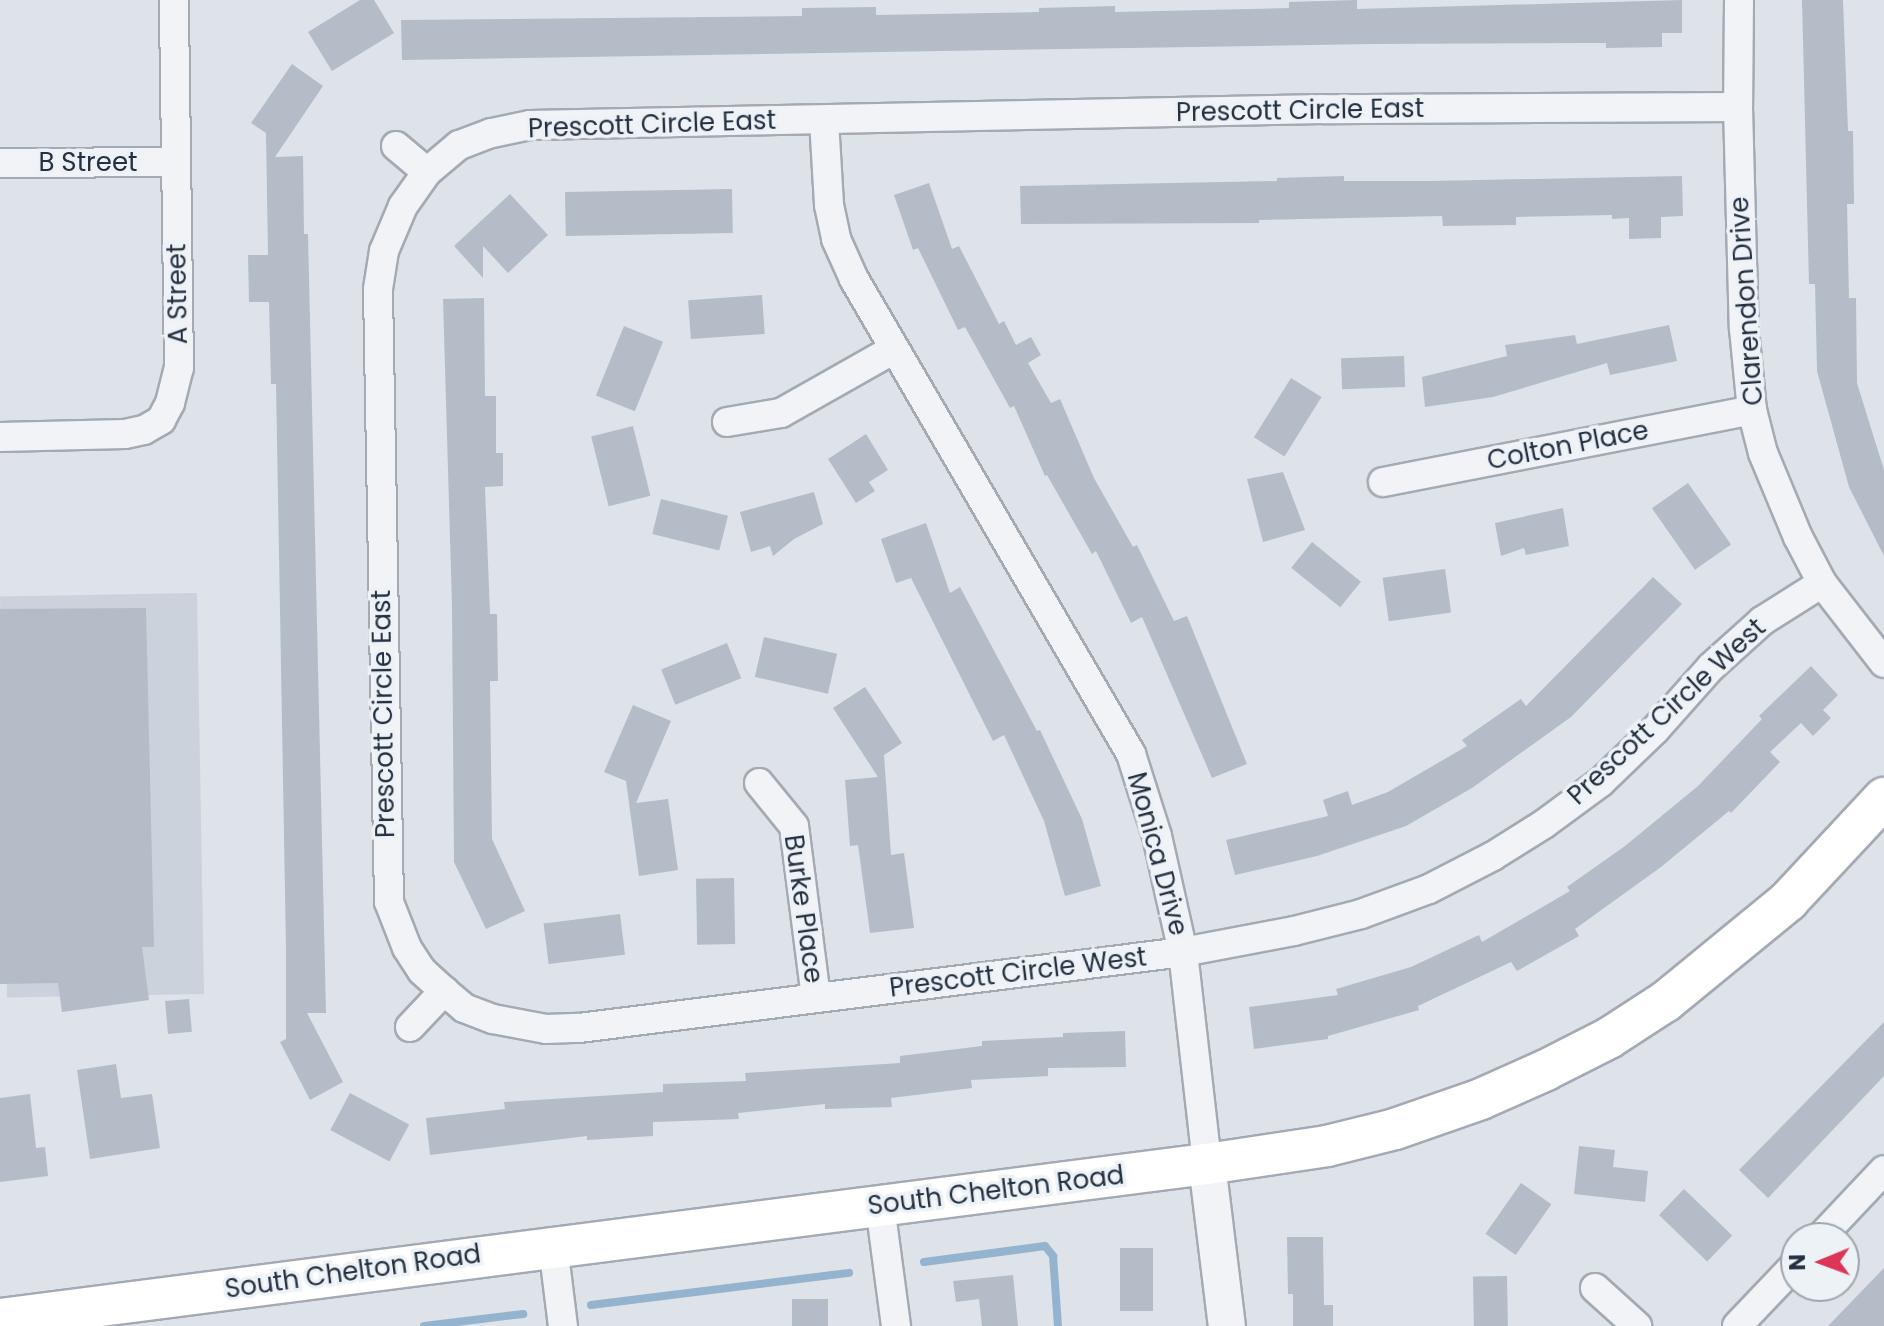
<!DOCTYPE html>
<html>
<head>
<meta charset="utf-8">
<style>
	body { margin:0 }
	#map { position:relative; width:1884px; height:1326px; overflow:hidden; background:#dee3e9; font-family:Poppins,sans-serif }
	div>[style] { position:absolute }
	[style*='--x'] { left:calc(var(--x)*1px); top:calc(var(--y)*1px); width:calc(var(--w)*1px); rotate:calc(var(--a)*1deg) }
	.built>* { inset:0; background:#cbd2db; transform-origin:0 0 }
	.stream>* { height:8px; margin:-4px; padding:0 4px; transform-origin:4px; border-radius:4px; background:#94b3ce }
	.building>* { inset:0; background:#b4bcc7; transform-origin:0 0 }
	.roads { filter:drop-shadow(2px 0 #a3aab4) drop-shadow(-2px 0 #a3aab4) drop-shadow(0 2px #a3aab4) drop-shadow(0 -2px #a3aab4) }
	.minor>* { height:28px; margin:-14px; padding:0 14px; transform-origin:14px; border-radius:14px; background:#f1f3f7 }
	.tertiary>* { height:36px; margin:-18px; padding:0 18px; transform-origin:18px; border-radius:18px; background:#f1f3f7 }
	.secondary>* { height:40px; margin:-20px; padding:0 20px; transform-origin:20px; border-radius:20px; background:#fff }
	span { translate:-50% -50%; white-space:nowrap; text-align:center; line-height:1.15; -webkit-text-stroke:7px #edf2f6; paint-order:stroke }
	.street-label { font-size:26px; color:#253142 }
	.north { position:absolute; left:1780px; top:1222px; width:80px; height:80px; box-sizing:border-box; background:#edf2f6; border:2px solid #9da5ae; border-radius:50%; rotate:269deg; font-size:22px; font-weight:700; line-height:32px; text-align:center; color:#253142 }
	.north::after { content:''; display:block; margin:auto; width:28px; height:36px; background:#dd3457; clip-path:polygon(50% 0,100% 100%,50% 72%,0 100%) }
</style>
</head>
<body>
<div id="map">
	<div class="built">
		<i style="left:197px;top:593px;width:401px;height:197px;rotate:89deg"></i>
	</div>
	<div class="stream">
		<i style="--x:924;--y:1262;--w:122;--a:-7.5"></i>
		<i style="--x:1045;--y:1246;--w:13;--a:51"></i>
		<i style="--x:1053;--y:1256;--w:70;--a:85.9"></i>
		<i style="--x:591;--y:1305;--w:260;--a:-7.1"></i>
		<i style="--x:424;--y:1326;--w:100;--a:-6.9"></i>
	</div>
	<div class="building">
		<i style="clip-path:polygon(360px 0,374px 0,394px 33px,332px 71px,308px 32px)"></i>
		<i style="clip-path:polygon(1357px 0,1357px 9px,1682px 0,1682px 33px,1662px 33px,1662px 47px,1606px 48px,1606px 43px,1371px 44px,402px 60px,401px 20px,802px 16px,802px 8px,876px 7px,876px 15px,1039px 12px,1039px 8px,1115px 6px,1115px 12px,1206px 10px,1289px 8px,1289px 2px)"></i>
		<i style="clip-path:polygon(1802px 0,1843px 0,1848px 131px,1853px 131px,1854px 204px,1847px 204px,1849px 298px,1856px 298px,1857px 383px,1884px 470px,1884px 556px,1849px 487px,1817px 371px,1815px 284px,1809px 284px)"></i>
		<i style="clip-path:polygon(292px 64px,323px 86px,275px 157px,303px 156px,304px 234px,308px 234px,326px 1013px,307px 1013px,343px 1082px,310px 1100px,280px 1042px,286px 1039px,286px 949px,276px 384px,271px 384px,269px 302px,249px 302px,248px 255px,268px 255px,266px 133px,251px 123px)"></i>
		<i style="clip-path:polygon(1344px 176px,1344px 181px,1431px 181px,1682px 176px,1683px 216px,1661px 217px,1661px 238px,1629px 239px,1629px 218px,1612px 219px,1612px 215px,1516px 217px,1516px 225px,1443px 226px,1442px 216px,1259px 220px,1259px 223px,1021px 224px,1020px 186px,1277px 181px,1277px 178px)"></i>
		<i style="clip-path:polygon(929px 183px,952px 249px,959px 246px,999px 324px,1004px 321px,1016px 345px,1031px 337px,1041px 355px,1028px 363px,1051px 403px,1060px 399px,1094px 478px,1133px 547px,1137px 545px,1174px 621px,1187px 616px,1247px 764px,1212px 778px,1142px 617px,1131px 623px,1096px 551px,1092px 554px,1047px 475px,1045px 476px,1014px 406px,1010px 408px,965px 327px,958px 330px,918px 248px,913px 250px,894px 195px)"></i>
		<i style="left:732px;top:189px;width:44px;height:167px;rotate:89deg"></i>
		<i style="clip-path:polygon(510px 194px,548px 235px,508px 273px,483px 246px,483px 278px,454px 246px)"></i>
		<i style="left:762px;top:295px;width:39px;height:74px;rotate:86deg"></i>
		<i style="clip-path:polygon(484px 298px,485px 396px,496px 396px,496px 453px,503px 453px,503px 486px,485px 487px,490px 614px,497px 614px,498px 681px,490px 681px,492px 839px,525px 911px,486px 929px,454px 862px,452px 606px,443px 299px)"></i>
		<i style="clip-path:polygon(1669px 325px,1677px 361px,1610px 375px,1607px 363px,1493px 397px,1425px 407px,1422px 377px,1507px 356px,1505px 345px,1575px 335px,1577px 344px)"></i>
		<i style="left:624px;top:326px;width:42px;height:75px;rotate:22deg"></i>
		<i style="left:1404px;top:356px;width:31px;height:63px;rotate:88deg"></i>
		<i style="left:1291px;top:378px;width:36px;height:70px;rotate:32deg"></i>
		<i style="left:633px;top:426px;width:72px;height:43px;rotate:76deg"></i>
		<i style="clip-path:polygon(866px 434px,888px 470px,869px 482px,875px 491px,856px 503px,828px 459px)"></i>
		<i style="clip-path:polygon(1283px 472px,1305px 530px,1263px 542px,1247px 479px)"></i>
		<i style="left:1688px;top:483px;width:75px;height:44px;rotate:55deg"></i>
		<i style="clip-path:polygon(814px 492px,823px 524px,794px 539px,773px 556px,770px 546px,751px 552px,740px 512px)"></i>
		<i style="left:661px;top:499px;width:69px;height:36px;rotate:14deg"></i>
		<i style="clip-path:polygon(1563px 508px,1569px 546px,1526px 555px,1524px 548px,1501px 556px,1495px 523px)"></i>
		<i style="clip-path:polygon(926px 523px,950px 593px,960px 587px,1037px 731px,1040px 730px,1082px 819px,1101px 886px,1065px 896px,1044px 821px,1004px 735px,993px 741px,911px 578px,896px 583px,881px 539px)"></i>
		<i style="left:1312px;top:542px;width:63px;height:33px;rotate:39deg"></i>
		<i style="left:1445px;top:569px;width:44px;height:63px;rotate:82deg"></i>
		<i style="clip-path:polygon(1653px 577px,1682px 604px,1571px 717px,1472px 788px,1406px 826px,1317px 856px,1235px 875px,1226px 840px,1328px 816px,1323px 800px,1348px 791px,1352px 805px,1388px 792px,1467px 746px,1462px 740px,1521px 699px,1526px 706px)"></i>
		<i style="clip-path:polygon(146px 608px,154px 947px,142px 947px,149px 1000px,62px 1012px,58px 983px,0 984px,0 609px)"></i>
		<i style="left:764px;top:637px;width:75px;height:41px;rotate:13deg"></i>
		<i style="left:727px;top:643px;width:38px;height:71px;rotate:68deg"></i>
		<i style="clip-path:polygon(1811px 666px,1838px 695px,1823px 710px,1831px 718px,1813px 736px,1801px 723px,1770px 752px,1780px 762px,1731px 813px,1729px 811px,1661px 867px,1575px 929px,1579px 936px,1517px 971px,1511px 962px,1418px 1006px,1419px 1010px,1328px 1036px,1328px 1039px,1254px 1049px,1249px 1007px,1338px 995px,1336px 989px,1411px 967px,1479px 935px,1482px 942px,1570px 891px,1567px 887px,1625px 846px,1698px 786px,1762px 719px,1759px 716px)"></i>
		<i style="clip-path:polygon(865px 687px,902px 743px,884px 755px,891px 855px,904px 853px,914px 928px,870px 933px,858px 845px,850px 846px,845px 780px,878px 777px,833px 708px)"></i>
		<i style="clip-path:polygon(633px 705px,671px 721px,636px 803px,668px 799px,678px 870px,639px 876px,626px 781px,604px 772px)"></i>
		<i style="left:734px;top:878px;width:66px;height:38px;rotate:89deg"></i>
		<i style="left:620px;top:914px;width:41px;height:77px;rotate:83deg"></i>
		<i style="left:189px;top:999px;width:33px;height:24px;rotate:85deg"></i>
		<i style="clip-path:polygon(1884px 1022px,1884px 1076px,1768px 1198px,1739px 1170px)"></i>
		<i style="clip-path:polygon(1125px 1031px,1126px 1067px,1048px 1068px,1048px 1076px,971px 1080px,972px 1088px,891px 1098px,892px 1107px,825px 1109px,825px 1104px,738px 1113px,739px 1119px,653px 1122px,653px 1136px,587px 1140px,587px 1136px,430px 1155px,426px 1118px,505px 1109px,504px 1102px,663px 1092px,663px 1084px,746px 1081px,745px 1073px,900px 1063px,900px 1056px,982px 1046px,982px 1041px,1063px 1037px,1063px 1033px)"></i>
		<i style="clip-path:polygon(116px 1064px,121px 1098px,152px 1094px,160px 1148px,90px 1159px,77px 1070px)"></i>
		<i style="left:350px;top:1093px;width:67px;height:42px;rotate:28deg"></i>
		<i style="clip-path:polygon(30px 1094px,36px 1148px,45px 1147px,48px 1176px,0 1182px,0 1098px)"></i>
		<i style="clip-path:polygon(1579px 1146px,1615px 1150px,1613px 1167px,1648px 1171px,1645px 1202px,1574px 1194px)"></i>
		<i style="left:1521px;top:1183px;width:37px;height:62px;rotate:35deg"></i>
		<i style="left:1684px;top:1189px;width:67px;height:36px;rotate:44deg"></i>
		<i style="clip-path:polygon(1287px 1237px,1323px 1237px,1324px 1305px,1333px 1305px,1333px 1326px,1293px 1326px,1293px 1294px,1288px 1294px)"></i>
		<i style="left:1120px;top:1248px;width:33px;height:63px"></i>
		<i style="clip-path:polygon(1884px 1268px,1884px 1326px,1828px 1326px)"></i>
		<i style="clip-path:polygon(1013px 1275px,1018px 1326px,982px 1326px,979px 1299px,956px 1302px,953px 1281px)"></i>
		<i style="left:1507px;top:1276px;width:50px;height:34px;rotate:89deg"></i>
		<i style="left:792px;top:1299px;width:36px;height:27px"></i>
	</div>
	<div class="roads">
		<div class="minor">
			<i style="--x:1739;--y:0;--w:107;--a:90.5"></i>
			<i style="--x:1738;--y:107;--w:222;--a:88.5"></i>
			<i style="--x:1744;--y:329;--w:81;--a:84.4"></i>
			<i style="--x:1752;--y:410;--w:44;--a:75.7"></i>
			<i style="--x:1763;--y:453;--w:91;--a:67.4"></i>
			<i style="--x:1798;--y:537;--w:52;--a:62.4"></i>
			<i style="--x:1822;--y:583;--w:101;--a:52.2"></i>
			<i style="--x:1738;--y:107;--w:415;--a:179.7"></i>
			<i style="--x:1323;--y:109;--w:793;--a:178.84"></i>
			<i style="--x:530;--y:125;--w:40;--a:168"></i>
			<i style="--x:491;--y:133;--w:34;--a:159"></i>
			<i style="--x:459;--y:145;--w:42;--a:139.8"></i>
			<i style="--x:427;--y:172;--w:42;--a:125.2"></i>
			<i style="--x:403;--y:206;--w:49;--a:112.9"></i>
			<i style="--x:384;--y:251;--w:39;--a:99"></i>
			<i style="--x:378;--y:290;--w:612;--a:88.97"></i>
			<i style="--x:389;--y:902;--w:49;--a:68.6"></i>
			<i style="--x:407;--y:948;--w:27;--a:57"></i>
			<i style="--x:422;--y:971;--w:30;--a:42"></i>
			<i style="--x:444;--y:991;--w:26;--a:40"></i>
			<i style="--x:464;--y:1008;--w:31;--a:21"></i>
			<i style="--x:493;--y:1019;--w:54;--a:10.7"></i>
			<i style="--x:546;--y:1029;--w:33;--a:-2"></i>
			<i style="--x:579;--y:1028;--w:609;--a:-7.17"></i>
			<i style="--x:1183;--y:952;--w:113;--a:-10.7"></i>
			<i style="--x:1294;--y:931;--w:69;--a:-14.2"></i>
			<i style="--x:1361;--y:914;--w:72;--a:-20.2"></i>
			<i style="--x:1429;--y:889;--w:72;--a:-27.3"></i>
			<i style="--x:1493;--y:856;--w:60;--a:-32.1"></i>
			<i style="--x:1544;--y:824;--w:71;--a:-36.4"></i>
			<i style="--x:1601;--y:782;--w:75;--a:-43.9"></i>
			<i style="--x:1655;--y:730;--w:84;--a:-48.4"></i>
			<i style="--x:1711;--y:667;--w:69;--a:-42"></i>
			<i style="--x:1762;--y:621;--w:71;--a:-32.3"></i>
			<i style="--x:824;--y:120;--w:85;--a:86.6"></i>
			<i style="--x:829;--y:205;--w:35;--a:78"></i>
			<i style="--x:836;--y:239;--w:44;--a:65.8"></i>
			<i style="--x:854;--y:279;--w:550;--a:59.75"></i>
			<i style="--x:1131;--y:754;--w:86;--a:72.4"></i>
			<i style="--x:1157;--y:836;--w:119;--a:77.4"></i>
			<i style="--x:1183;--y:952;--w:213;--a:83.5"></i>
			<i style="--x:396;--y:146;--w:40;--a:40"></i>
			<i style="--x:0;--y:163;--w:176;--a:-0.3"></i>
			<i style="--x:727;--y:422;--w:55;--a:-9.5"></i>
			<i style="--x:781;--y:413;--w:130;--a:-29.5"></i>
			<i style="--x:0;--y:437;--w:125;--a:-1.4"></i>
			<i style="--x:125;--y:434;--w:19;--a:-12"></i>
			<i style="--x:144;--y:430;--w:20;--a:-30"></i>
			<i style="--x:161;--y:420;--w:19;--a:-62"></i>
			<i style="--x:170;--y:403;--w:36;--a:-76"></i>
			<i style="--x:179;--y:368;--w:368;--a:-90.8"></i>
			<i style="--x:1383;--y:482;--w:376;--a:-11"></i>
			<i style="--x:759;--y:783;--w:55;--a:50.9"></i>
			<i style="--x:794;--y:826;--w:173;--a:82.7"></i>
			<i style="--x:410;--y:1027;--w:50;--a:-46.6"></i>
			<i style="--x:880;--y:1206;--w:121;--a:82.4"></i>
			<i style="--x:1820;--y:1238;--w:93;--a:-46.7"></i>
			<i style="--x:553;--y:1246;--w:81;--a:82.9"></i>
			<i style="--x:1595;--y:1288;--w:57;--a:42.1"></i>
			<i style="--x:1737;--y:1326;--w:86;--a:-46.4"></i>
		</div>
		<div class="tertiary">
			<i style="--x:1207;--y:1164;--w:163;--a:83"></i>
		</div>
		<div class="secondary">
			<i style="--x:0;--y:1319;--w:1217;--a:-7.32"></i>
			<i style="--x:1207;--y:1164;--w:121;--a:-8.5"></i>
			<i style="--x:1327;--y:1146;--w:70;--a:-14"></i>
			<i style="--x:1395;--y:1129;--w:91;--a:-19.2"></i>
			<i style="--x:1481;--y:1099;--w:71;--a:-24"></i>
			<i style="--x:1546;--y:1070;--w:71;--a:-26.9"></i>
			<i style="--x:1609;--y:1038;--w:68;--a:-33"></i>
			<i style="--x:1666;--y:1001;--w:158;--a:-39.3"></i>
			<i style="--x:1788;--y:901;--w:141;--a:-47"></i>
		</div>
	</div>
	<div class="street-label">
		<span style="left:1300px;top:111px;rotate:-1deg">Prescott Circle East</span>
		<span style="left:652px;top:125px;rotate:-2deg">Prescott Circle East</span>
		<span style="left:88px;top:163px">B Street</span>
		<span style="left:178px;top:294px;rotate:-91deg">A Street</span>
		<span style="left:1747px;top:301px;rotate:-94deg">Clarendon Drive</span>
		<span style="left:1568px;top:446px;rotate:-11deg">Colton Place</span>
		<span style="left:1667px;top:712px;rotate:-43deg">Prescott Circle West</span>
		<span style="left:384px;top:714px;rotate:-91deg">Prescott Circle East</span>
		<span style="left:1157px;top:854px;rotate:75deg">Monica Drive</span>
		<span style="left:803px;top:909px;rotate:82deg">Burke Place</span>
		<span style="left:1018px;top:973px;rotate:-7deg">Prescott Circle West</span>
		<span style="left:996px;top:1191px;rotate:-7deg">South Chelton Road</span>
		<span style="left:353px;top:1272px;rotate:-8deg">South Chelton Road</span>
	</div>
	<div class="north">N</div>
</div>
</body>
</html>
